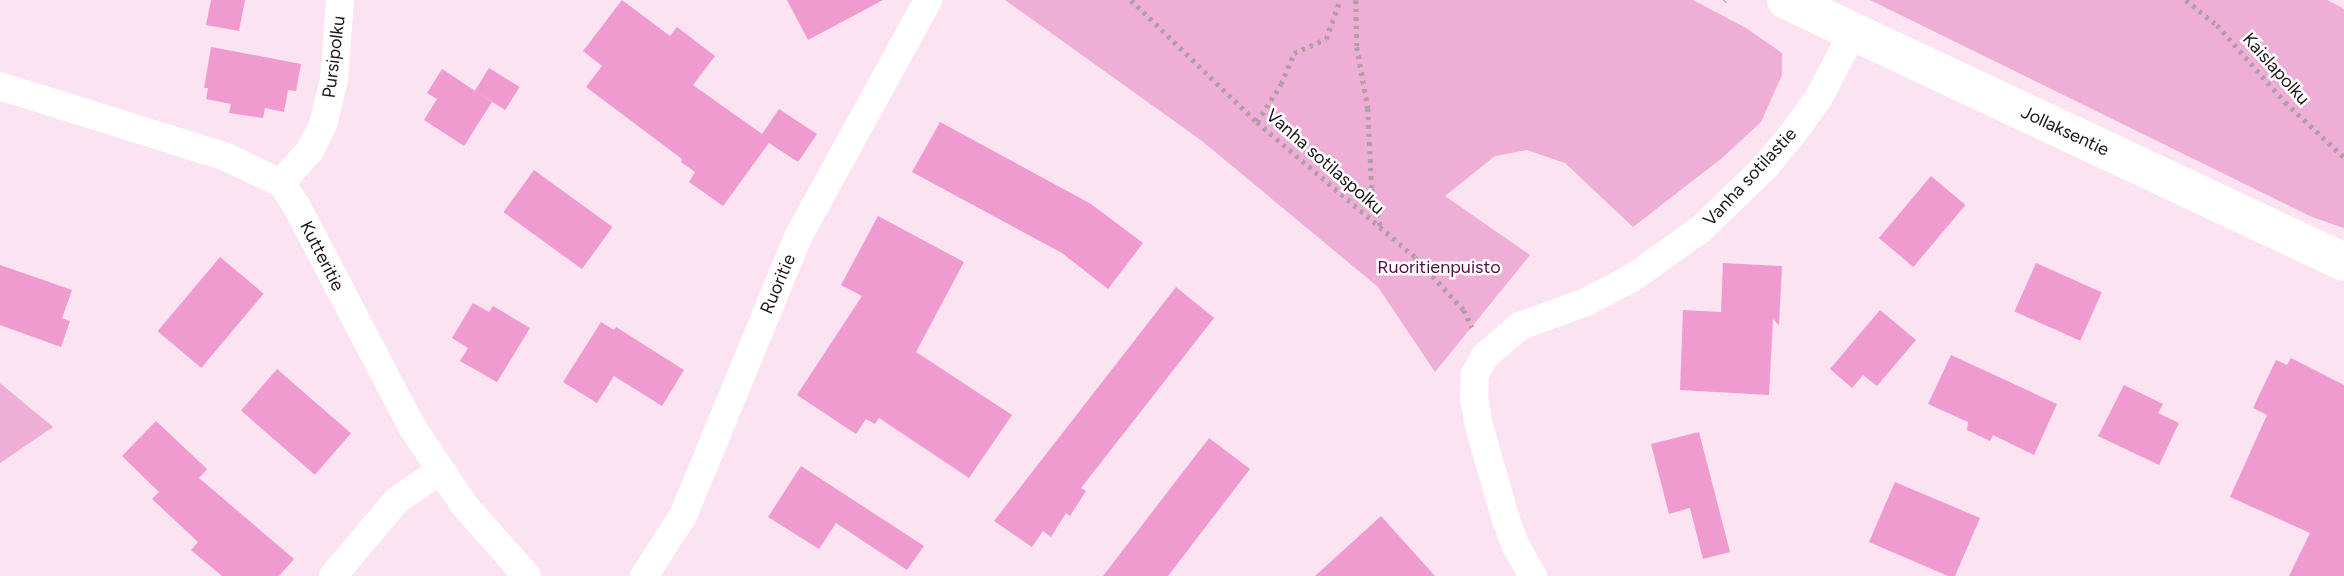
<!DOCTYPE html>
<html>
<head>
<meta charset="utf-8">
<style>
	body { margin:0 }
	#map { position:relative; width:2344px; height:576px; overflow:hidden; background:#fce3f1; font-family:Figtree,sans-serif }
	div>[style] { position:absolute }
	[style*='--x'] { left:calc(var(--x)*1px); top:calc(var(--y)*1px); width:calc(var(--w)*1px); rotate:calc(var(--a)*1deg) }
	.green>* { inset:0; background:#eeaed5 }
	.building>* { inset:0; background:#f09bd0; transform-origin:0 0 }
	.path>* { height:4.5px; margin-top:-2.25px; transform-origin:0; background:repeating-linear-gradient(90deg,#b19ea8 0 3.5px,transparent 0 8.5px) }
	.minor>* { height:28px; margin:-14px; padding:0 14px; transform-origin:14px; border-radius:14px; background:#fff }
	.secondary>* { height:38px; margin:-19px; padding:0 19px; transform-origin:19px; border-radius:19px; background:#fff }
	span { translate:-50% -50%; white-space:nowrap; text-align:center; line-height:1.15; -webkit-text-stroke:5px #fff; paint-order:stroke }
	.street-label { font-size:18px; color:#1d1519 }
	.park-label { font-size:18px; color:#560b41 }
</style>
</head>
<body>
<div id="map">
	<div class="green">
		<i style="clip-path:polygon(1005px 0,1693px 0,1746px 28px,1782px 53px,1782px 75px,1761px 122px,1722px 158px,1633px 227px,1565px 163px,1527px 150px,1495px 156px,1445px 196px,1530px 255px,1435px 372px,1378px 287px,1202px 141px)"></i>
		<i style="clip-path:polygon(1870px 0,2327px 0,2344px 9px,2344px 228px,2312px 217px)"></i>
		<i style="clip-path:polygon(0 383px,53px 427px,0 463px)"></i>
	</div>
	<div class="building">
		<i style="clip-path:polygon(211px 0,245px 0,239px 31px,206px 25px)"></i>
		<i style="clip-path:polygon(622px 0,670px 36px,677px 27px,715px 56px,693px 85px,762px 134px,779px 109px,817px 134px,798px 162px,769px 143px,723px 206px,689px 182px,695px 172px,681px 162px,682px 159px,586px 87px,602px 66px,583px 51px)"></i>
		<i style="clip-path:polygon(787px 0,883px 0,808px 40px)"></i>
		<i style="clip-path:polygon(211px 47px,301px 64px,296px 91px,288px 90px,284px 112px,265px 108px,263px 118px,229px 113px,231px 104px,206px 99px,208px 88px,204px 88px)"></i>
		<i style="left:489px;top:68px;width:36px;height:27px;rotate:32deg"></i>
		<i style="clip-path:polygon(442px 69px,492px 102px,464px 146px,424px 120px,437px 99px,427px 93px)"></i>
		<i style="clip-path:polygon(940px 122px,1091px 204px,1143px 243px,1108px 289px,1062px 253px,912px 172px)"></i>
		<i style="left:534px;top:170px;width:97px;height:52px;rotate:36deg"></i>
		<i style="left:1931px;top:176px;width:45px;height:81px;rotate:40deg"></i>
		<i style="clip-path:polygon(878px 216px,964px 262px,916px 352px,1012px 415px,969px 478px,879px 418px,875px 424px,866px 419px,856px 434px,797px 395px,862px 296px,841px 285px)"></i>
		<i style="left:220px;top:257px;width:57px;height:97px;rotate:40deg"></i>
		<i style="clip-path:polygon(1723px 263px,1782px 266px,1779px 325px,1773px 319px,1769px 395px,1680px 390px,1683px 310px,1721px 312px)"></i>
		<i style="left:2036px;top:263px;width:72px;height:53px;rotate:24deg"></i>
		<i style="clip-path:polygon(0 265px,72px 290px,62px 318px,70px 321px,61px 347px,0 325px)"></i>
		<i style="clip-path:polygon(1176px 287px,1214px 318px,1081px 488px,1086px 491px,1070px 516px,1066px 513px,1051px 537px,1043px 531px,1032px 547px,994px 521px)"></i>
		<i style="clip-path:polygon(473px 303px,489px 312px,493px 306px,530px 328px,497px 382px,460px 361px,468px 348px,452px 338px)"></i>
		<i style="clip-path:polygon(1880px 310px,1916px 340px,1877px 386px,1863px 375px,1852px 388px,1830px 369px)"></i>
		<i style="clip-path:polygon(601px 322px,614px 330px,616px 327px,684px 370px,662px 406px,614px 376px,597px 403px,563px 382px)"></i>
		<i style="clip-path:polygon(1951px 355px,2057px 404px,2034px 455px,1993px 435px,1990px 441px,1967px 430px,1968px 422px,1928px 404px)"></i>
		<i style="clip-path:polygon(2291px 358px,2344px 385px,2344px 576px,2289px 576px,2310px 533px,2230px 497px,2267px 415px,2253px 408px,2276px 360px,2287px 365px)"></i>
		<i style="left:277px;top:369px;width:98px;height:55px;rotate:41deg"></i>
		<i style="clip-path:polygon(2124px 385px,2163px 404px,2158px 413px,2179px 423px,2159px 465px,2098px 436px)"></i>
		<i style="clip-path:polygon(156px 421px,207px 469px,199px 478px,294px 559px,279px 576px,222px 576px,191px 550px,198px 542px,152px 499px,159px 492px,122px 456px)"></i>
		<i style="clip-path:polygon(1699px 432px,1730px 552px,1703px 559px,1690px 508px,1669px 514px,1651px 444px)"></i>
		<i style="clip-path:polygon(1209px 438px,1250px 469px,1168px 576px,1103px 576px)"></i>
		<i style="clip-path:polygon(801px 466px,924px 546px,907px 570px,836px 523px,819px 549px,768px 517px)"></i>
		<i style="clip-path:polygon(1895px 482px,1980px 518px,1955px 576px,1948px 576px,1869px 542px)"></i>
		<i style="clip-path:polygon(1381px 516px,1435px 576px,1315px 576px)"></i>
	</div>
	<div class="path">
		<i style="--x:1131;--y:0;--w:175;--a:44.1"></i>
		<i style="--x:1257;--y:122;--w:208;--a:40.5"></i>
		<i style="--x:1415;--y:257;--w:72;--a:47.2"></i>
		<i style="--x:1464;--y:310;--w:19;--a:65"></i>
		<i style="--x:1356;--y:0;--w:47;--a:88.8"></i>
		<i style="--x:1357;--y:47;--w:62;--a:79.8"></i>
		<i style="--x:1368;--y:108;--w:81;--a:87.2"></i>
		<i style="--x:1372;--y:189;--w:40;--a:77"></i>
		<i style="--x:2186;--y:0;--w:40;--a:39"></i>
		<i style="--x:2217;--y:25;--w:103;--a:48.6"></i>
		<i style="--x:2285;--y:102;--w:81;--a:43"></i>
		<i style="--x:1724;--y:1;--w:1;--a:-45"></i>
		<i style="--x:1257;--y:122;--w:45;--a:-57.7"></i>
		<i style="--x:1281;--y:84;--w:34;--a:-67"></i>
		<i style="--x:1294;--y:53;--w:35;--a:-24"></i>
		<i style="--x:1326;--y:39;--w:41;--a:-70.3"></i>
	</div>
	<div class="minor">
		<i style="--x:0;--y:86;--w:237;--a:17.4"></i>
		<i style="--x:226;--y:157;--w:61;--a:25.3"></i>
		<i style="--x:281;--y:183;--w:29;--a:56"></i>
		<i style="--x:297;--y:207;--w:248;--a:62.4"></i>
		<i style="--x:412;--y:427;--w:94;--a:56.3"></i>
		<i style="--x:464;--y:505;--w:95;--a:48.4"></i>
		<i style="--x:281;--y:183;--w:45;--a:-48.6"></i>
		<i style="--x:311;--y:149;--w:28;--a:-64"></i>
		<i style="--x:323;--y:124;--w:45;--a:-76"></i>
		<i style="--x:334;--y:80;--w:80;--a:-85.7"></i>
		<i style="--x:333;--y:576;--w:99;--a:-49.9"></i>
		<i style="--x:397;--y:500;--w:52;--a:-34"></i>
		<i style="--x:644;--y:576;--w:72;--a:-57"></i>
		<i style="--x:683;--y:516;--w:304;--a:-67.6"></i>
		<i style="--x:799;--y:235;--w:268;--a:-61.2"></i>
		<i style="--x:1533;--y:576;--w:34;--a:-120"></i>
		<i style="--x:1516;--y:547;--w:29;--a:-110"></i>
		<i style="--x:1506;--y:520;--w:98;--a:-106"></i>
		<i style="--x:1479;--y:426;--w:28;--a:-100"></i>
		<i style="--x:1474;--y:398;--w:24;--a:-88"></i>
		<i style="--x:1475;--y:374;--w:21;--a:-61"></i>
		<i style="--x:1485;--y:356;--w:46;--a:-40.6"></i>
		<i style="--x:1520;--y:326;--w:70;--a:-20"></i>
		<i style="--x:1586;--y:302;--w:52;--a:-27.6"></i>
		<i style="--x:1632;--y:278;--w:85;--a:-35.4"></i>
		<i style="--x:1701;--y:229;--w:89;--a:-44.1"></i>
		<i style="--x:1765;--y:167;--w:45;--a:-50.4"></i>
		<i style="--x:1794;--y:132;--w:41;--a:-54"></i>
		<i style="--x:1818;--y:99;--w:76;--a:-62.4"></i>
	</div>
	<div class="secondary">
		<i style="--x:1786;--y:0;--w:616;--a:25.15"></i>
	</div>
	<div class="street-label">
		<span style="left:334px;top:57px;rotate:-83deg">Pursipolku</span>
		<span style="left:2276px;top:69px;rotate:48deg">Kaislapolku</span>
		<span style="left:2065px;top:131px;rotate:25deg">Jollaksentie</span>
		<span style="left:1325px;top:162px;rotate:41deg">Vanha sotilaspolku</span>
		<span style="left:1750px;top:177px;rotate:-47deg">Vanha sotilastie</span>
		<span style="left:322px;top:256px;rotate:63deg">Kutteritie</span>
		<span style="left:778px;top:284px;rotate:-67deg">Ruoritie</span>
	</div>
	<div class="park-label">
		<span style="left:1439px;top:267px">Ruoritienpuisto</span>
	</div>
</div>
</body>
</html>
